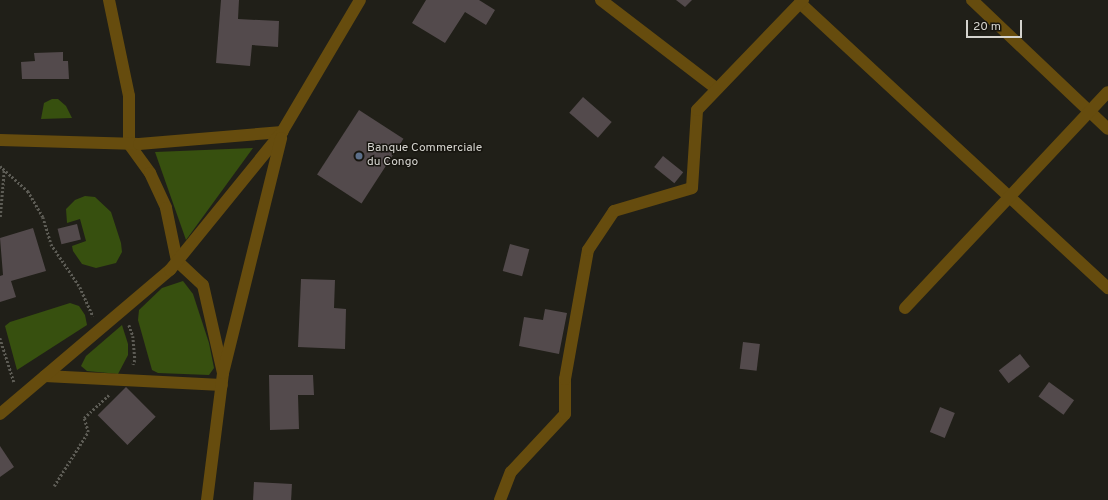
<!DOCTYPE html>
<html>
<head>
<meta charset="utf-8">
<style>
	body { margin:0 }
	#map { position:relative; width:1108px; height:500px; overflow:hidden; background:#201f18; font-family:Overpass,sans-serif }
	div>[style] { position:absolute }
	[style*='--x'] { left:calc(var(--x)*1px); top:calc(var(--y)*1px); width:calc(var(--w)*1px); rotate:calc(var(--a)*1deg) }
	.green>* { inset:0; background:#37500f }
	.building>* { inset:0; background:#534a4c; transform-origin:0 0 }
	.path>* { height:2.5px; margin-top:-1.25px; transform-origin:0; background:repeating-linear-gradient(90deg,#5d5c55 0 2px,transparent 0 4px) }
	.minor>* { height:12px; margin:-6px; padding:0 6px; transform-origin:6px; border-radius:6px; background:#664c0e }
	.dots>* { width:11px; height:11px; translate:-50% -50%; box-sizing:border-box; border:2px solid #17150f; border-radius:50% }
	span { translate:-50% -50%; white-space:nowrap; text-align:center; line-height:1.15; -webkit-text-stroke:3px #17150f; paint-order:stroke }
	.poi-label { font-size:12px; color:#d4d3ce }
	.left { translate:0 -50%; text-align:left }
	.scale { position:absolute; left:966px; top:20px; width:56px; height:18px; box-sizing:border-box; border:2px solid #d4d3ce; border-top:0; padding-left:5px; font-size:12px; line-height:14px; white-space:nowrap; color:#d4d3ce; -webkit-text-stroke:3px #17150f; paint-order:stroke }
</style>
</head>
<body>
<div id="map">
	<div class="green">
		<i style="clip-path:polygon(52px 99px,58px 99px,66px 106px,72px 118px,41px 119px,44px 103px)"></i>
		<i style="clip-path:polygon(253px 148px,186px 240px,155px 152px)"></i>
		<i style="clip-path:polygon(85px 196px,95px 197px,111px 212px,121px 243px,122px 252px,116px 263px,96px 268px,82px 264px,73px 251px,72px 246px,86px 241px,80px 219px,67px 223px,66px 209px,75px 200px)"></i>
		<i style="clip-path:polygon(183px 281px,193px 294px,209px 343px,214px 368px,209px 375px,158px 373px,152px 370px,138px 320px,139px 310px,162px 288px)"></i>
		<i style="clip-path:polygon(70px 303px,79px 306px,85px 315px,87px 325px,17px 370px,5px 326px,10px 322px)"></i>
		<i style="clip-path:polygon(122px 325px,128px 344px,128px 355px,118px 374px,87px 371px,81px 366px,86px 356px)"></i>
	</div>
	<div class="building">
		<i style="clip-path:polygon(221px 0,239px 0,238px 19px,279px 21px,278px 47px,252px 45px,250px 66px,216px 63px)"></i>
		<i style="clip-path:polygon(426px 0,479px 0,495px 10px,486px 25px,465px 12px,445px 43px,412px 23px)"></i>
		<i style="clip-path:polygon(676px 0,692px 0,685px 7px)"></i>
		<i style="clip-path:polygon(63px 52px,63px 61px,68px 61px,69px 79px,22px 79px,21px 62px,35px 61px,34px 53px)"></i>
		<i style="left:583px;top:97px;width:38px;height:21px;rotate:41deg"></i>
		<i style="left:359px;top:110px;width:53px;height:77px;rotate:33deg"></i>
		<i style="left:663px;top:156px;width:26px;height:14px;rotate:39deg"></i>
		<i style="left:77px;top:224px;width:16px;height:20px;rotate:76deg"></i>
		<i style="clip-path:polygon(33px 228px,46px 271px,11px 281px,16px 297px,0 302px,0 276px,3px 275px,0 238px)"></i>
		<i style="left:510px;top:244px;width:20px;height:28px;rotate:15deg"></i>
		<i style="clip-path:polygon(301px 279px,335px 280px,334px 308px,346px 309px,345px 349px,298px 347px)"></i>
		<i style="clip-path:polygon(545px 309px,567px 313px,559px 354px,519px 346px,524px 317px,543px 320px)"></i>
		<i style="left:743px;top:342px;width:17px;height:27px;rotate:7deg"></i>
		<i style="left:1020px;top:354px;width:16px;height:27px;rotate:52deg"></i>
		<i style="clip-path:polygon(269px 375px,313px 375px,314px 395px,298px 395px,299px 429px,270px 430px)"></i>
		<i style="left:1049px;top:382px;width:31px;height:18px;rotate:36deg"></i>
		<i style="left:126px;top:387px;width:42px;height:40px;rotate:45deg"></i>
		<i style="left:940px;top:407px;width:16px;height:27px;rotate:22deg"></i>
		<i style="clip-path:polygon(0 446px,14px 467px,0 477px)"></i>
		<i style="left:254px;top:482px;width:38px;height:18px;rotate:3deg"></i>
	</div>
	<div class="path">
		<i style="--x:0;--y:166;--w:38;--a:42"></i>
		<i style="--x:28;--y:191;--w:30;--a:60"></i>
		<i style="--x:43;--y:217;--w:28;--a:73"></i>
		<i style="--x:51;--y:244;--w:52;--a:56"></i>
		<i style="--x:80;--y:287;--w:32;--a:66"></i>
		<i style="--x:0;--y:217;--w:47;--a:-85.1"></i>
		<i style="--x:129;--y:325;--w:12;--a:70"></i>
		<i style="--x:133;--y:336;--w:24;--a:85"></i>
		<i style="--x:135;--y:360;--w:5;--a:112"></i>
		<i style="--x:0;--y:338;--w:46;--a:72.3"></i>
		<i style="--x:54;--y:486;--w:64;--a:-57.8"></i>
		<i style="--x:88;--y:432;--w:15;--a:-106"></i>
		<i style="--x:84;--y:418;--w:34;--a:-43"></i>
	</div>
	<div class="minor">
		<i style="--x:109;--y:0;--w:98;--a:78.2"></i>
		<i style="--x:129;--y:96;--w:48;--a:90"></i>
		<i style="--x:129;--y:144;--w:36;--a:54"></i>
		<i style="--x:150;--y:173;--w:38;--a:65"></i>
		<i style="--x:166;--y:208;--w:54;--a:78.3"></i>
		<i style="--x:177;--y:261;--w:35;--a:43"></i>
		<i style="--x:203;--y:285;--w:90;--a:77.2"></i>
		<i style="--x:601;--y:0;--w:146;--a:37.5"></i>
		<i style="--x:972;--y:0;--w:187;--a:43.5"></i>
		<i style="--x:800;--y:3;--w:420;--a:42.8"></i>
		<i style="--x:0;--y:140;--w:139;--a:1.6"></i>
		<i style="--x:139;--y:144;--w:144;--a:-4.8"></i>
		<i style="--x:905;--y:308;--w:296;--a:-46.8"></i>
		<i style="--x:45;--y:376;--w:177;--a:2.9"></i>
		<i style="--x:0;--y:414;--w:223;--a:-40.3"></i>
		<i style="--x:170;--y:270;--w:178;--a:-50.9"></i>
		<i style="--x:282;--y:132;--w:153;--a:-59.4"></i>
		<i style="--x:207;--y:500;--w:128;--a:-82.8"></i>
		<i style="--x:223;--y:373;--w:242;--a:-76.1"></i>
		<i style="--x:500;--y:500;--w:30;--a:-69"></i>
		<i style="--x:511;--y:472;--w:79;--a:-47"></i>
		<i style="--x:565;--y:414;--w:35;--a:-90"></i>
		<i style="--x:565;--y:379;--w:131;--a:-79.9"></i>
		<i style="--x:588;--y:250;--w:47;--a:-56.3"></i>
		<i style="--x:614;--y:211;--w:81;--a:-16.4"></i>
		<i style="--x:692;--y:188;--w:78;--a:-86.3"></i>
		<i style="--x:697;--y:110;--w:153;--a:-46.1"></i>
	</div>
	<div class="dots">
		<i style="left:359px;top:156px;background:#5c6f8a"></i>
	</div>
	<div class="poi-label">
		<span class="left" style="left:367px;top:156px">Banque Commerciale<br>du Congo</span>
	</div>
	<div class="scale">20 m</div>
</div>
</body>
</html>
